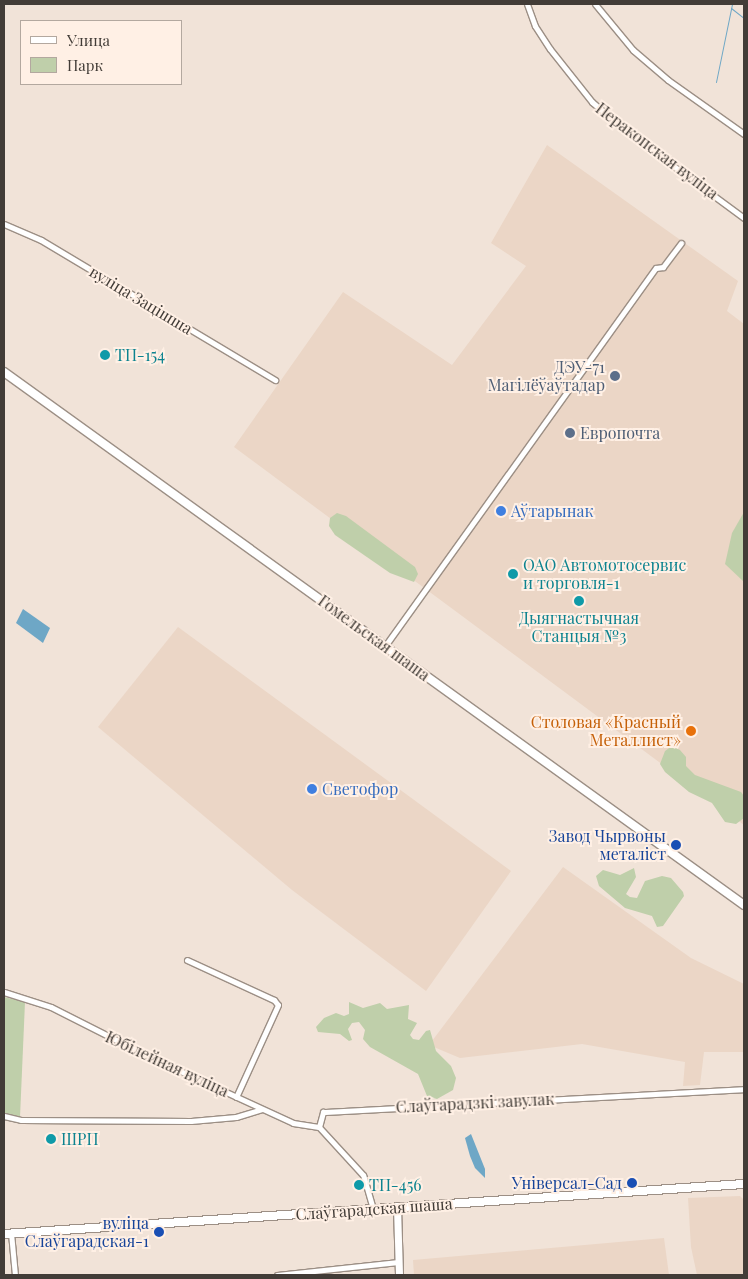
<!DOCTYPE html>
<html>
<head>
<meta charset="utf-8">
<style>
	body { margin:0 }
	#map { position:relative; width:748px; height:1279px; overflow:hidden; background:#f1e3d8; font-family:"Playfair Display",serif }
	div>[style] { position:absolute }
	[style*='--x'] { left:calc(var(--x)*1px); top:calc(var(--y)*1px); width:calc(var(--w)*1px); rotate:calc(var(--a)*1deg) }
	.built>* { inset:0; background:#ebd6c6 }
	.green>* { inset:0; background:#bfcfaa }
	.water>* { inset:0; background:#6ea7c6 }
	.stream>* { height:1px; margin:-0.5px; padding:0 0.5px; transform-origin:0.5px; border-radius:0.5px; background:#6ea7c6 }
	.roads { filter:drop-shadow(1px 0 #9c8f85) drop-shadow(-1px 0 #9c8f85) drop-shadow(0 1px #9c8f85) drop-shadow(0 -1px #9c8f85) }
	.street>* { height:5px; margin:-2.5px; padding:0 2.5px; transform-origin:2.5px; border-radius:2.5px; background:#fff }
	.secondary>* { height:7px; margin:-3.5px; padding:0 3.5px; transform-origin:3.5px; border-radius:3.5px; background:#fff }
	.primary>* { height:8px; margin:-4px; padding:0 4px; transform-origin:4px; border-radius:4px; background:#fff }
	.dots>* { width:14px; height:14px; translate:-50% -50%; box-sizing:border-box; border:2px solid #fff0e5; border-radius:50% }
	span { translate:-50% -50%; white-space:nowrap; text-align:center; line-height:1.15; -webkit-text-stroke:4px #fff0e5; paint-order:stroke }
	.street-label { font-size:16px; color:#423c37 }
	.culture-label { font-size:16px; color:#0d838f }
	.left { translate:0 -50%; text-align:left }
	.service-label { font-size:16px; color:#4e5e75 }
	.right { translate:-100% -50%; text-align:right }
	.shop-label { font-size:16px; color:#366cbe }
	.food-label { font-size:16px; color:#c56008 }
	.transit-label { font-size:16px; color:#164399 }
	.frame { position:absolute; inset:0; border:5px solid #423c37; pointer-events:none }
	.legend { position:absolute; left:20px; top:20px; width:162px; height:65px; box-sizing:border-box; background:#fff0e5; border:1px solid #b3a89f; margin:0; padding:6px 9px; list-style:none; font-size:15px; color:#423c37 }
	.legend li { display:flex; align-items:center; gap:10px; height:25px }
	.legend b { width:25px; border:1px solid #b3a89f }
</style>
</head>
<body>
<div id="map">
	<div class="built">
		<i style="clip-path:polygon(547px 145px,738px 281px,727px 311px,744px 324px,744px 825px,234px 447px,343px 292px,452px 365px,526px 266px,491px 243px)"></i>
		<i style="clip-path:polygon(178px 627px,511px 871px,426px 991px,292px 890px,98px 727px)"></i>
		<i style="clip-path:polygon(563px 867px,691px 958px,744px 984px,744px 1052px,704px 1052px,700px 1085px,683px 1086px,685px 1062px,582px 1044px,460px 1058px,429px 1045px)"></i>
		<i style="clip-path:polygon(740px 1196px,744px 1200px,744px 1275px,697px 1275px,691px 1247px,688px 1198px)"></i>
		<i style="clip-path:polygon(664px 1238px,669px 1275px,414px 1275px,413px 1260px)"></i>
	</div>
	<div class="green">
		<i style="clip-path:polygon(744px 512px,744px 582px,725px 564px,732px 533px)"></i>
		<i style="clip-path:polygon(337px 513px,346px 516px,415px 567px,418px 574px,414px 582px,390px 573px,335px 535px,329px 526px,330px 518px)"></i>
		<i style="clip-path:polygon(672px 746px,680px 750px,686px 757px,686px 766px,695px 775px,741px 792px,744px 796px,744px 818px,736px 824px,725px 822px,712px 803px,689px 792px,665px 772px,660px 764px,665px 751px)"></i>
		<i style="clip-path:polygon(634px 868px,636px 877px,626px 894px,630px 897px,637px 898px,645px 881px,662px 876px,671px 878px,683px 892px,684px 896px,663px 926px,657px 927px,652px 916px,625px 908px,599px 886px,596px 876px,603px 870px,620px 875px)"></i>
		<i style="clip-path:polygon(4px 997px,25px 1002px,20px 1117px,4px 1114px)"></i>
		<i style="clip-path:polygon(349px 1002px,363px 1008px,380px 1003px,387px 1009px,409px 1005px,408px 1019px,417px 1023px,410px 1035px,413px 1039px,419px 1040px,426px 1031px,430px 1030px,436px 1051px,451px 1066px,456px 1078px,453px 1090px,437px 1099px,427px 1096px,418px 1074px,370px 1047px,363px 1039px,365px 1030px,359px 1022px,352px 1023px,348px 1029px,352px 1040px,349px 1041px,340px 1034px,318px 1032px,316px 1027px,324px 1018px,336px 1013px,344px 1016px,349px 1014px)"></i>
	</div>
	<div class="water">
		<i style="clip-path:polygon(23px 609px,50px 628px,43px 643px,16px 623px)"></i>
		<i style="clip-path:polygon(471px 1134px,485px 1169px,485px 1178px,475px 1168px,470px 1156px,465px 1138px)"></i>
	</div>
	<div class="stream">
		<i style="--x:731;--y:8;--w:16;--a:38"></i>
		<i style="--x:716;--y:82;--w:80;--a:-78.4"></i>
	</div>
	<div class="roads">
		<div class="street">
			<i style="--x:527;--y:4;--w:23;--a:70"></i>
			<i style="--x:535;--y:26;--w:27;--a:57"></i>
			<i style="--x:550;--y:49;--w:68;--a:51.6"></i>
			<i style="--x:592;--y:102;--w:45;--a:40.5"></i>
			<i style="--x:626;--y:131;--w:147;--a:36.4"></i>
			<i style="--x:595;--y:4;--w:60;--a:50.4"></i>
			<i style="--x:633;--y:50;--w:46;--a:40.6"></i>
			<i style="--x:668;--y:80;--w:93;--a:35.4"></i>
			<i style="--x:4;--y:224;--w:40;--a:23.4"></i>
			<i style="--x:41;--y:240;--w:273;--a:30.9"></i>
			<i style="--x:385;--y:646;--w:465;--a:-54.4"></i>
			<i style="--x:656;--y:268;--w:7;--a:-8"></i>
			<i style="--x:663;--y:267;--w:30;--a:-53"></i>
			<i style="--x:187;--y:960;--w:96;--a:24.7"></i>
			<i style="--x:274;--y:1000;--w:6;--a:51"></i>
			<i style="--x:278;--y:1005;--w:101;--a:114.5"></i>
			<i style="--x:4;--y:992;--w:49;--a:17.7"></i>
			<i style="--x:51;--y:1007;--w:113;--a:26.8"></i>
			<i style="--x:152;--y:1058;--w:155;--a:24.7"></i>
			<i style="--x:293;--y:1123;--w:26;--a:9"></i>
			<i style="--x:4;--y:1116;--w:17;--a:13"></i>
			<i style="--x:21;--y:1120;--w:170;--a:0.3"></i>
			<i style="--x:191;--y:1121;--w:45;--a:-5.1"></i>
			<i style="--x:236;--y:1117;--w:27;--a:-17"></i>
			<i style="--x:373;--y:1209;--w:35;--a:-106"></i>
			<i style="--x:363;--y:1175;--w:65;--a:-132.5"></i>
			<i style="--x:319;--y:1127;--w:16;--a:-75"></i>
			<i style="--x:323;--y:1112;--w:422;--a:-3.1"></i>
			<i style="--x:11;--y:1233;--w:42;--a:84.6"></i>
			<i style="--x:277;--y:1275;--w:122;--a:-6.1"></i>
		</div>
		<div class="secondary">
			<i style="--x:397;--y:1207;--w:68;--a:88.3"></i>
		</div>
		<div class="primary">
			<i style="--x:4;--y:372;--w:912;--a:35.76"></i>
			<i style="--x:4;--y:1234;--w:742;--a:-3.87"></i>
		</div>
	</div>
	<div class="dots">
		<i style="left:105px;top:355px;background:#0f9aa8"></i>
		<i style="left:615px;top:376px;background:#5c6f8a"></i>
		<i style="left:570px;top:433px;background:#5c6f8a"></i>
		<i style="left:501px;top:511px;background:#3f7fe0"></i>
		<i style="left:513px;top:574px;background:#0f9aa8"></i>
		<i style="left:579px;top:601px;background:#0f9aa8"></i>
		<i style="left:691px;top:731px;background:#e8710a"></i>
		<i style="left:312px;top:789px;background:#3f7fe0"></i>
		<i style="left:676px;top:845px;background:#1a4fb4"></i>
		<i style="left:51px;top:1139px;background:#0f9aa8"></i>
		<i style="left:632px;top:1183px;background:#1a4fb4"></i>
		<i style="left:359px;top:1185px;background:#0f9aa8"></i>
		<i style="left:159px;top:1232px;background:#1a4fb4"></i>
	</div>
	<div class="street-label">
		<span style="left:657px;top:151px;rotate:37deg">Перакопская вуліца</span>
		<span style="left:141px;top:300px;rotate:31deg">вуліца Зацішша</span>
		<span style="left:374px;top:638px;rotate:36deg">Гомельская шаша</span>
		<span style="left:167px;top:1064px;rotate:25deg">Юбілейная вуліца</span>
		<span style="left:475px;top:1103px;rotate:-3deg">Слаўгарадзкі завулак</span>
		<span style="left:374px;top:1209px;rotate:-4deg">Слаўгарадская шаша</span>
	</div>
	<div class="culture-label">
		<span class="left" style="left:115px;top:355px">ТП-154</span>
		<span class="left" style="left:523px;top:574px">ОАО Автомотосервис<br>и торговля-1</span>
		<span style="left:579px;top:627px">Дыягнастычная<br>Станцыя №3</span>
		<span class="left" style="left:61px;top:1139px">ШРП</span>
		<span class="left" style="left:369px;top:1185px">ТП-456</span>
	</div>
	<div class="service-label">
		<span class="right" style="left:605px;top:376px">ДЭУ-71<br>Магілёўаўтадар</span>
		<span class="left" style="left:580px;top:433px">Европочта</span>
	</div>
	<div class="shop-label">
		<span class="left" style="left:511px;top:511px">Аўтарынак</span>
		<span class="left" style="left:322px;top:789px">Светофор</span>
	</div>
	<div class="food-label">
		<span class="right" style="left:681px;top:731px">Столовая «Красный<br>Металлист»</span>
	</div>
	<div class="transit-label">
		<span class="right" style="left:666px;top:845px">Завод Чырвоны<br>металіст</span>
		<span class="right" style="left:622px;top:1183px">Універсал-Сад</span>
		<span class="right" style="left:149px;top:1232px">вуліца<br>Слаўгарадская-1</span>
	</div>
	<div class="frame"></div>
	<ul class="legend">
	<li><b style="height:6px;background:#fff"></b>Улица</li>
	<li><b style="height:14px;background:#bfcfaa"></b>Парк</li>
	</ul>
</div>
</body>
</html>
